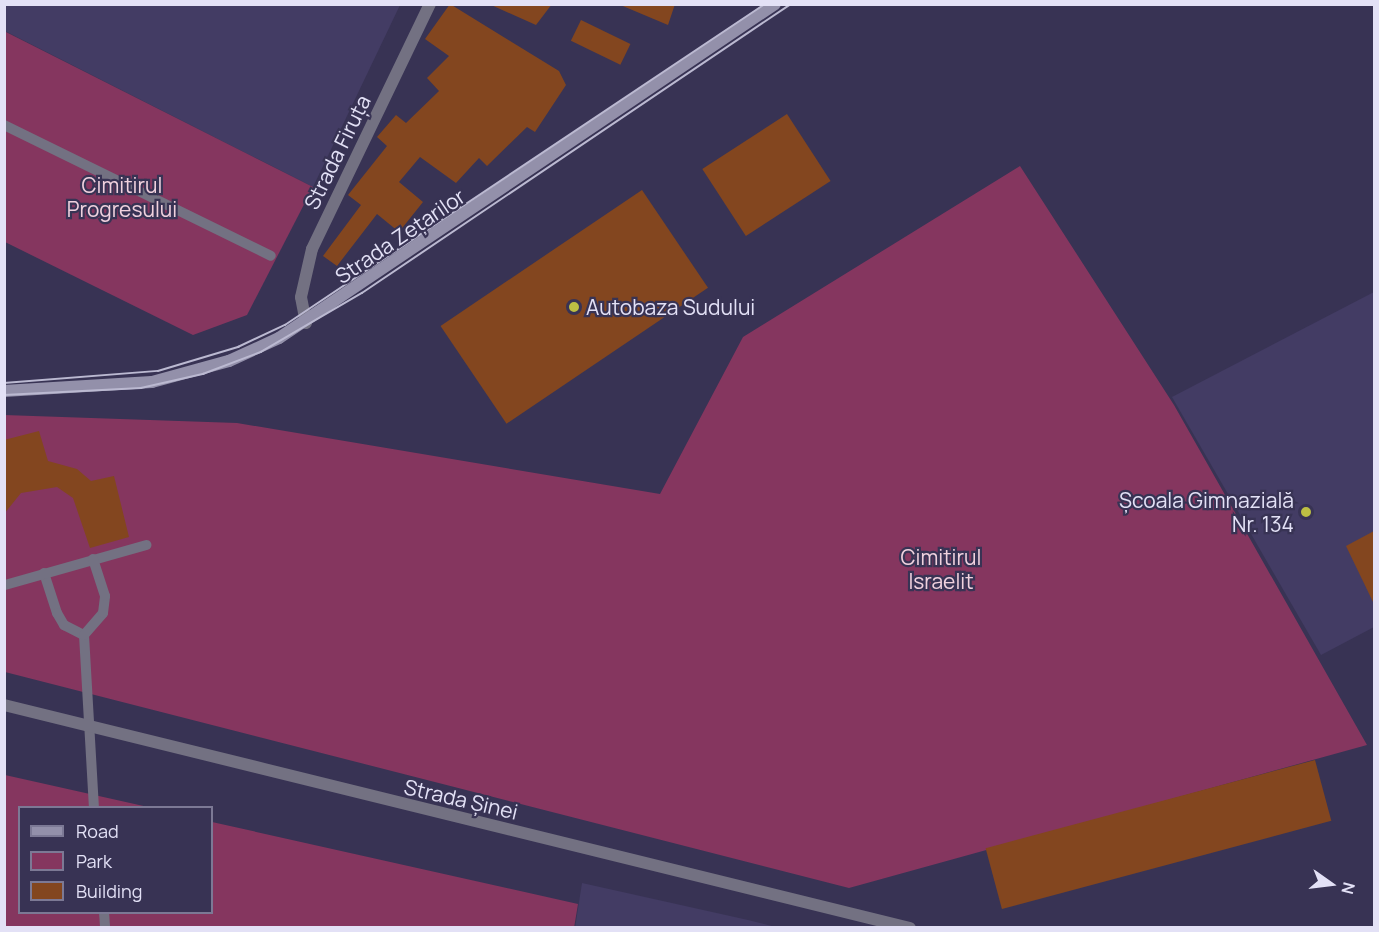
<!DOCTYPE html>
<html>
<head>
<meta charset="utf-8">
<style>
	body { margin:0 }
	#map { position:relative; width:1379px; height:932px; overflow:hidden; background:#383354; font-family:Manrope,sans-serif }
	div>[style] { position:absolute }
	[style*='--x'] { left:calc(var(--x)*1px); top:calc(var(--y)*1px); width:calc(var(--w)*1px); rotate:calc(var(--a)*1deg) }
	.built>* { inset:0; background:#433c64 }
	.green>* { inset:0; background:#85365f }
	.building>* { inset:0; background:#83461f; transform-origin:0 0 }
	.lane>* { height:10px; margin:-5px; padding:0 5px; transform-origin:5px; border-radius:5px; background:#737182 }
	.street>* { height:12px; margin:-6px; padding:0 6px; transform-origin:6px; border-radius:6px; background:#737182 }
	.secondary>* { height:12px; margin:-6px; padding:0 6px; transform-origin:6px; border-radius:6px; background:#9390aa }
	.tram>* { height:1.5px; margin:-0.75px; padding:0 0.75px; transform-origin:0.75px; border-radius:0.75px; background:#bbb9d1 }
	.dots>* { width:16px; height:16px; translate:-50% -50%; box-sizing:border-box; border:3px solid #383354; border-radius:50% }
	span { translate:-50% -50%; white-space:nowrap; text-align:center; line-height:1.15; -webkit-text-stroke:4.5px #383354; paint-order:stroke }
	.street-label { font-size:21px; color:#e3e1f6 }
	.park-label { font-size:21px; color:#f0d1de }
	.poi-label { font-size:21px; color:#e3e1f6 }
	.left { translate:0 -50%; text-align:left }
	.right { translate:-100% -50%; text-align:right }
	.frame { position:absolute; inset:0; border:6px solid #e3e1f6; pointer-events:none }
	.legend { position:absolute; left:18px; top:806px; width:195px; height:108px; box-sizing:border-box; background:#383354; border:2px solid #7c7995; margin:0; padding:8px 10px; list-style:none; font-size:18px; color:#e3e1f6 }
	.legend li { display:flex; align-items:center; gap:12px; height:30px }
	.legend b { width:30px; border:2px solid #7c7995 }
	.north { position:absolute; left:1301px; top:854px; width:60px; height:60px; -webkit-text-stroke:4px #383354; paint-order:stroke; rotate:104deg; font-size:16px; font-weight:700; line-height:24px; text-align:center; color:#e3e1f6 }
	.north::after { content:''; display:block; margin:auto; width:21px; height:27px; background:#e3e1f6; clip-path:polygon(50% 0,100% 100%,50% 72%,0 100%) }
</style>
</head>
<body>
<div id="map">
	<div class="built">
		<i style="clip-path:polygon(4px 5px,400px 5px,313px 187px,5px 31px)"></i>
		<i style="clip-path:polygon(1374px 292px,1374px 627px,1321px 655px,1172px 397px)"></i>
		<i style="clip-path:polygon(582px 883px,748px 920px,776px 927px,575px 928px)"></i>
	</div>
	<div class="green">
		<i style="clip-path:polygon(4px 31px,313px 187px,247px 315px,193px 335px,5px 242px)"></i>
		<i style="clip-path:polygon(1020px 166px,1174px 405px,1367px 745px,849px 888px,5px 672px,4px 415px,237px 423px,660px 494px,743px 337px)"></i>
		<i style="clip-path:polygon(5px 775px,148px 807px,20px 808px,20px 912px,212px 912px,212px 822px,578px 904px,574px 928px,5px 928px)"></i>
	</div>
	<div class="building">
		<i style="clip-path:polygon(450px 4px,559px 71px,566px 85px,535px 132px,527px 127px,487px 166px,479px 158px,456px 183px,420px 157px,399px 182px,423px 202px,399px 232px,377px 214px,337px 266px,323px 256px,361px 205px,348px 195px,387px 146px,377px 137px,396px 115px,406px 123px,439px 91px,427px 78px,449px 56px,425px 39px)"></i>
		<i style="clip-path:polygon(489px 4px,552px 4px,536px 25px)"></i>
		<i style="clip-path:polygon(618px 4px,675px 4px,668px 25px)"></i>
		<i style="left:581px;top:20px;width:55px;height:23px;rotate:26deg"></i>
		<i style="left:787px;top:114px;width:80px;height:101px;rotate:57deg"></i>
		<i style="left:642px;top:190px;width:118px;height:243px;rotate:56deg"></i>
		<i style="clip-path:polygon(39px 431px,48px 461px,77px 469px,91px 481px,114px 476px,129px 537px,90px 548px,73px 498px,57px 487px,21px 493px,4px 514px,4px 440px)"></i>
		<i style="clip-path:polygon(1374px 531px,1374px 604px,1346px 546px)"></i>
		<i style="left:1315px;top:760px;width:63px;height:341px;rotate:75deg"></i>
	</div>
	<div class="lane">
		<i style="--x:4;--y:125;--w:297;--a:26.1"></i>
		<i style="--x:44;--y:573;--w:42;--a:72"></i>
		<i style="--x:57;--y:613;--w:14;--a:60"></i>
		<i style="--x:64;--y:625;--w:22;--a:27"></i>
		<i style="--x:84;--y:635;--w:173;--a:86.7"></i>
		<i style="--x:5;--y:585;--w:147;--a:-15.8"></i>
		<i style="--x:84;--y:635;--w:29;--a:-49"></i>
		<i style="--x:103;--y:613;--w:17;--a:-83"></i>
		<i style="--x:105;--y:596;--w:39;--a:-108"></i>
		<i style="--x:104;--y:912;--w:16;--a:86"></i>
	</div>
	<div class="street">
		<i style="--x:306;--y:323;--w:26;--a:-101"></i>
		<i style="--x:301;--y:297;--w:49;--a:-77.1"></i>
		<i style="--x:312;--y:249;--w:272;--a:-64.3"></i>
		<i style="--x:4;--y:705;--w:933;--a:13.83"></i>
	</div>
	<div class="secondary">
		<i style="--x:4;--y:391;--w:148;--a:-3.5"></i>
		<i style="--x:152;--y:382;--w:80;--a:-15.3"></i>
		<i style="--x:229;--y:361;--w:55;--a:-24.7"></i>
		<i style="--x:279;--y:338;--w:598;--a:-33.96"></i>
	</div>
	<div class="tram">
		<i style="--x:4;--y:383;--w:154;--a:-4.5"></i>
		<i style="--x:158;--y:371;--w:84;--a:-16.7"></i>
		<i style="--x:238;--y:347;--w:52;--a:-25.1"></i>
		<i style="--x:285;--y:325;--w:577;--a:-33.77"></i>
		<i style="--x:4;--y:395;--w:137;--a:-2.9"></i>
		<i style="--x:141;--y:388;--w:64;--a:-12.7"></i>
		<i style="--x:203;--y:374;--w:62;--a:-20.8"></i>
		<i style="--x:261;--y:352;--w:117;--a:-30.3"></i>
		<i style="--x:362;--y:293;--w:517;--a:-33.97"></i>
	</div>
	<div class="dots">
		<i style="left:574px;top:307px;background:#bdbf43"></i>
		<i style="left:1306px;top:512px;background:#bdbf43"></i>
	</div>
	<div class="street-label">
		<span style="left:337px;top:152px;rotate:-64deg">Strada Firuța</span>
		<span style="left:400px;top:236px;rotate:-34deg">Strada Zețarilor</span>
		<span style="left:461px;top:799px;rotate:13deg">Strada Șinei</span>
	</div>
	<div class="park-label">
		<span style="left:122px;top:197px">Cimitirul<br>Progresului</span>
		<span style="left:941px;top:569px">Cimitirul<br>Israelit</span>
	</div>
	<div class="poi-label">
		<span class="left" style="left:586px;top:307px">Autobaza Sudului</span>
		<span class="right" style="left:1294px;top:512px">Școala Gimnazială<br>Nr. 134</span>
	</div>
	<div class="frame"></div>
	<ul class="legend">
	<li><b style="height:8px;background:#9390aa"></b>Road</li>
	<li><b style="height:16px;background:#85365f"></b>Park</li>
	<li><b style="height:16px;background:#83461f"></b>Building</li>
	</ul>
	<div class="north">N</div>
</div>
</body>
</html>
